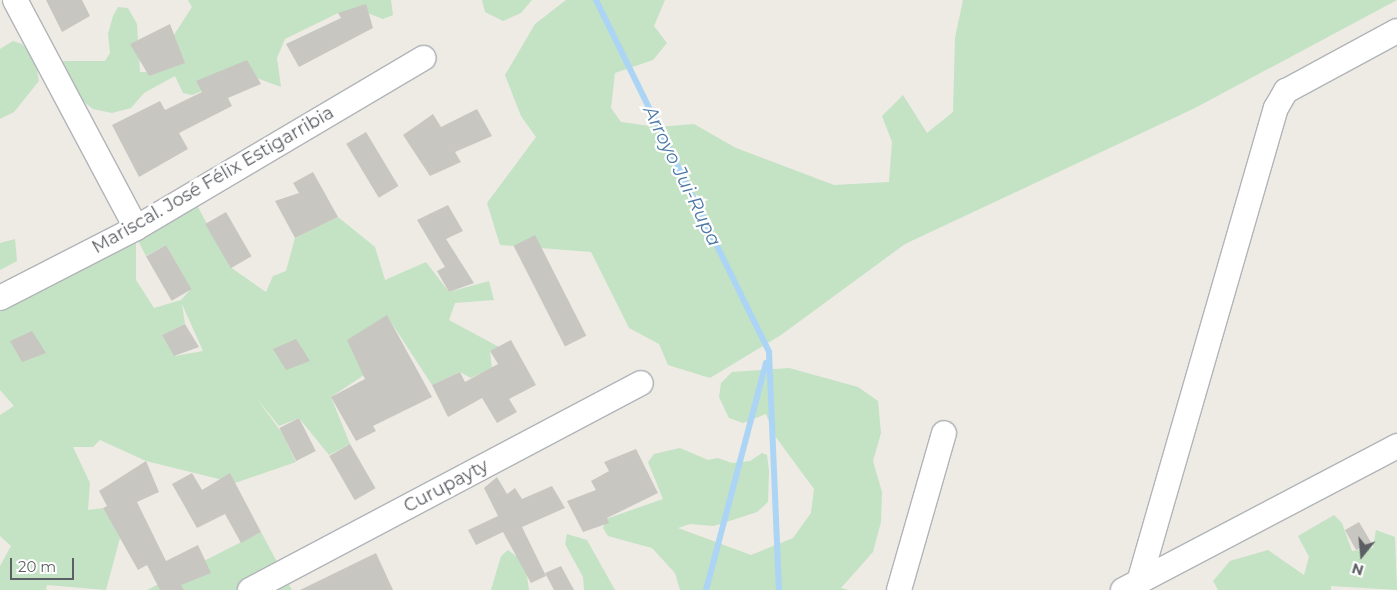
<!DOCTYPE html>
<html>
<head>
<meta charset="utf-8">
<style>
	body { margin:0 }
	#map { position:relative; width:1397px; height:590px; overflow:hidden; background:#edebe4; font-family:Montserrat,sans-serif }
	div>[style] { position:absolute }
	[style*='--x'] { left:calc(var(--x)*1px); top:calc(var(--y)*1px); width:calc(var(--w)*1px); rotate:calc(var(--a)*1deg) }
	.green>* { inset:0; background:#c4e2c4 }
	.stream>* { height:6px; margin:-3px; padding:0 3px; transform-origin:3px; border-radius:3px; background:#acd5f5 }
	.building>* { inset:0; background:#c8c6c1; transform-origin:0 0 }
	.roads { filter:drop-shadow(1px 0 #b1b4b8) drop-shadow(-1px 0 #b1b4b8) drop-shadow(0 1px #b1b4b8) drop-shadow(0 -1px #b1b4b8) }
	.minor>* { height:24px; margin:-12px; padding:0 12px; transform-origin:12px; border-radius:12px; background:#fff }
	span { translate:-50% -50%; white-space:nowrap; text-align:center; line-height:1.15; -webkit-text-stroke:4.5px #fff; paint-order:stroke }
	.street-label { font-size:18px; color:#5c5f63 }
	.water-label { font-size:19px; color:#4c78a5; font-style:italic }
	.north { position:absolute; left:1337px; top:530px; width:50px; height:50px; -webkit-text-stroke:4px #fff; paint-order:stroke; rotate:197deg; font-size:14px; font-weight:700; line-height:20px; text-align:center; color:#5c5f63 }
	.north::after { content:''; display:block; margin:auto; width:18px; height:22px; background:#5c5f63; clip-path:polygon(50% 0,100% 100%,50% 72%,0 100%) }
	.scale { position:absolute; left:10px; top:558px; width:64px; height:22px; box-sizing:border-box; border:2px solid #5c5f63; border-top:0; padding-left:6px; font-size:15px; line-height:18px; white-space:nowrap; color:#5c5f63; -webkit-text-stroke:4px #fff; paint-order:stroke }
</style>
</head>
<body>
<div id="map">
	<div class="green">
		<i style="clip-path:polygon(188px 0,391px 0,393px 15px,383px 19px,357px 9px,338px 13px,285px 39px,277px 58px,281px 87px,246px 74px,192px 95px,183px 93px,175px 76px,144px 93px,131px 108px,112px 113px,93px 109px,78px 97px,54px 61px,105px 61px,110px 53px,108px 34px,113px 16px,118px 7px,128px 8px,137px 24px,140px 72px,150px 72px,192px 7px)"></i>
		<i style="clip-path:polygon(482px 0,532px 0,521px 13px,503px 21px,485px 12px)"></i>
		<i style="clip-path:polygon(566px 0,665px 0,654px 26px,667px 43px,653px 60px,615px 73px,611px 108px,621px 122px,657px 127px,694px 124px,736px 148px,834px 185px,889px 182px,892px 142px,882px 116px,903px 95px,927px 133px,953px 112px,955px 38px,963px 0,1397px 0,1195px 108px,905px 244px,781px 335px,710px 378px,668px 365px,659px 344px,629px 328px,591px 252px,500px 245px,487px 203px,536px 137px,521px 116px,505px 75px,535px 24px)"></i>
		<i style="clip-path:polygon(13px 41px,22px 44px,35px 60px,39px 81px,14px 112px,0 119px,0 49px)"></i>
		<i style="clip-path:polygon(evenodd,198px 207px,230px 267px,266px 292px,273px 276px,286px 271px,295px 238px,338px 217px,375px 247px,385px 280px,426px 262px,449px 292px,489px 281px,494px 300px,455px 303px,449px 320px,499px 347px,490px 351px,492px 368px,471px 378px,460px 372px,432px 385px,387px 316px,364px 375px,331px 397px,350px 444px,329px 455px,299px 418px,279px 426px,255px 396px,282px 433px,296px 462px,235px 483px,146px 461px,100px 440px,93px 447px,73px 447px,90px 483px,88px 510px,103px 508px,120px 538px,106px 590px,47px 585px,46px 590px,0 590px,0 566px,11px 546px,0 536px,0 415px,14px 406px,0 390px,0 300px,198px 207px,136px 237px,146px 256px,166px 245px,191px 289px,181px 300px,154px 308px,136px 280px,136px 237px,198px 207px,182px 304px,203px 351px,175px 356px,162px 335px,185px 324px,182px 304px)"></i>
		<i style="clip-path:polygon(15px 239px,17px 261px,0 270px,0 243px)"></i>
		<i style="clip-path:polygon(789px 368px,858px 387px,878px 401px,881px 433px,873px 461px,882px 492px,881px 522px,873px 552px,841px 588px,849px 590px,680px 590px,675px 573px,652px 548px,608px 536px,603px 528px,606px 519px,663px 499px,648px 462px,654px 454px,680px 448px,708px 460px,718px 458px,732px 463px,750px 461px,762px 453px,767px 455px,769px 471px,768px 502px,757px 512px,714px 526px,690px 524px,678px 528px,751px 555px,793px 538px,811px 513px,814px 489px,775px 436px,766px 414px,743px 423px,729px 418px,719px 397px,721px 383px,732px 372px)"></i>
		<i style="clip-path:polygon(1334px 515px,1342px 523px,1352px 551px,1373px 548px,1376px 530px,1395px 537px,1397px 590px,1331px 586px,1331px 590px,1218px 590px,1213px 581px,1230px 561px,1268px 550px,1304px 575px,1309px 557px,1298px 536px)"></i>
		<i style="clip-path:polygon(261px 532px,292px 590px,147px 590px)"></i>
		<i style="clip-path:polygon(567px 534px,587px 540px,615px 590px,584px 590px,583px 577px,565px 544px)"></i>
		<i style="clip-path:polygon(508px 550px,525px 563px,529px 590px,491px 590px,501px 556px)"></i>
	</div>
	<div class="stream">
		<i style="--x:596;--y:0;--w:392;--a:63.8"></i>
		<i style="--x:769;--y:352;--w:238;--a:87.6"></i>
		<i style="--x:706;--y:590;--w:235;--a:-75.2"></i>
	</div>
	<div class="building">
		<i style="clip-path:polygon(46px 0,82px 0,90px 16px,62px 32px)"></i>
		<i style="clip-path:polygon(366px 4px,373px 28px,299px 67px,286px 44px,341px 18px,338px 13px)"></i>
		<i style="clip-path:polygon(170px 24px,185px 63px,149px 76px,130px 44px)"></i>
		<i style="clip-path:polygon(247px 60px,261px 84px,228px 98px,232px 106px,179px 133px,188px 149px,139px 177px,112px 125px,160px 101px,165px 110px,202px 92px,196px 81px)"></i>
		<i style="clip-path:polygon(477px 109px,492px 136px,455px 152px,461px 162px,430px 176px,403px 135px,433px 114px,441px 127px)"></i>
		<i style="left:366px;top:132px;width:63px;height:23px;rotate:59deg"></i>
		<i style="clip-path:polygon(313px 172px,338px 217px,295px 238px,275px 201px,299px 193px,293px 183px)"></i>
		<i style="clip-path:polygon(448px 205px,463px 231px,446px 239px,474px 283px,449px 292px,437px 271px,445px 267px,417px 220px)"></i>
		<i style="left:226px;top:212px;width:51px;height:24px;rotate:60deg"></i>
		<i style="left:535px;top:235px;width:113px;height:24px;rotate:63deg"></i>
		<i style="left:166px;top:245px;width:51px;height:23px;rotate:60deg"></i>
		<i style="clip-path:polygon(387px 315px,432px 397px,373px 426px,376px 431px,356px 441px,331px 397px,365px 379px,347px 340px)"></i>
		<i style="clip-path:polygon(185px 324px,199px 347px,174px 356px,162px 335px)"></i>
		<i style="clip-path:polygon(32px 331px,46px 353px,22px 362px,10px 341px)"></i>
		<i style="clip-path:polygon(296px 339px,310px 361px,286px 370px,273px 349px)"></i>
		<i style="clip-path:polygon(511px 340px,536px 385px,509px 399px,517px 412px,497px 423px,482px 398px,448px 417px,432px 385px,460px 372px,465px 382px,498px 364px,490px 351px)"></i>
		<i style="left:299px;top:418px;width:37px;height:22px;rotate:63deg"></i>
		<i style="left:350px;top:444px;width:51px;height:24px;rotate:60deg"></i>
		<i style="clip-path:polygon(636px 449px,658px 493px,607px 518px,609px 523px,583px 532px,567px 501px,596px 490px,591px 481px,609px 471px,604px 462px)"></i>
		<i style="clip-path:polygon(146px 461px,159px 492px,137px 502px,166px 561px,198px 545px,211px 573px,181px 585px,184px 590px,160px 590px,147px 565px,138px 570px,103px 508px,107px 506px,99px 491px)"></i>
		<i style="clip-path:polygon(192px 473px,202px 490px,230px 473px,261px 532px,241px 543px,225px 514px,197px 528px,172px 484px)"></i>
		<i style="clip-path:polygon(497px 477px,507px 494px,515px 488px,522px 499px,552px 486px,565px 508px,522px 527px,546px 576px,531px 583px,503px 532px,476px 545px,468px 530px,498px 516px,484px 488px)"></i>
		<i style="clip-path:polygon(1359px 522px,1372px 544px,1356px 550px,1345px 530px)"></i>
		<i style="clip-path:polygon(376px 553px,393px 590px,300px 590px)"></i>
		<i style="clip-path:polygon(561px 566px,574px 590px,554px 590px,545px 573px)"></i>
	</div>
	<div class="roads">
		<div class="minor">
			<i style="--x:15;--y:0;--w:258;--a:62"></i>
			<i style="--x:0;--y:298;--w:153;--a:-27.2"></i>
			<i style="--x:136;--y:228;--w:334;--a:-30.6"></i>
			<i style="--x:1139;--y:582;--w:493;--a:-73.9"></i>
			<i style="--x:1276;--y:108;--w:20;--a:-60"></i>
			<i style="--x:1286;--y:91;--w:126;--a:-28.4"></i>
			<i style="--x:250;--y:590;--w:442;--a:-27.9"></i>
			<i style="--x:899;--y:590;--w:163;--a:-74"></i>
			<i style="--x:1123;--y:590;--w:310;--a:-27.7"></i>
		</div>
	</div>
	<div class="street-label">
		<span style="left:213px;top:180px;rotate:-30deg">Mariscal. José Félix Estigarribia</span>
		<span style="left:446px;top:486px;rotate:-28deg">Curupayty</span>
	</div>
	<div class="water-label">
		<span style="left:682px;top:176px;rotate:64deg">Arroyo Jui-Rupa</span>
	</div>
	<div class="north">N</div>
	<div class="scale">20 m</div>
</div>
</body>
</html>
